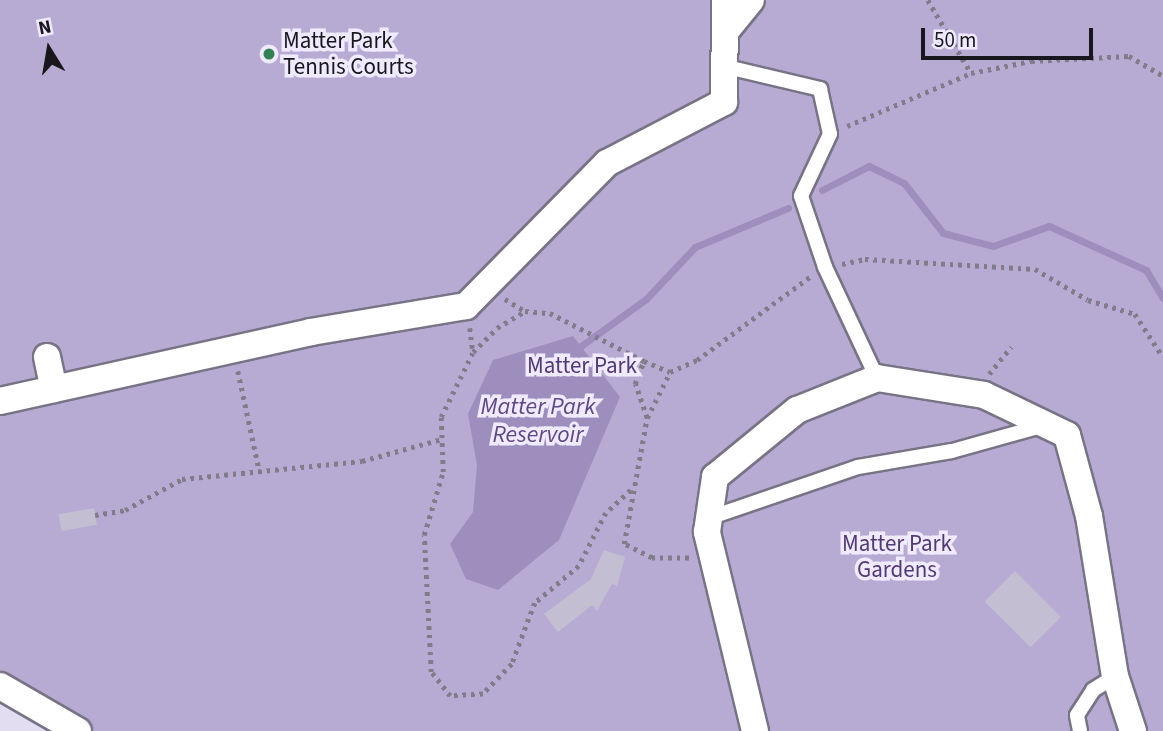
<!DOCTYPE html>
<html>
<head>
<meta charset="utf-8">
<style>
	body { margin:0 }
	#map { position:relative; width:1163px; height:731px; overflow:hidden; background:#e3ddf1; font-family:"Source Sans 3",sans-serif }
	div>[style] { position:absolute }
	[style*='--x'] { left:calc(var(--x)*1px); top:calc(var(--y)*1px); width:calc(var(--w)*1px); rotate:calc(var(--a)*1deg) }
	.green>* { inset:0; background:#b8abd3 }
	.water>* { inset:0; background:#9e8ebd }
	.stream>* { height:7px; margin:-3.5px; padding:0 3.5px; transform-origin:3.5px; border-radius:3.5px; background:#9e8ebd }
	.building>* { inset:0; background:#c4bed2; transform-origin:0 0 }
	.path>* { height:4.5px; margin-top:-2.25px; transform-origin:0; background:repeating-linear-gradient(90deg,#817c8a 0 3.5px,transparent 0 8.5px) }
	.roads { filter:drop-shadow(2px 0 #787385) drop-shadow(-2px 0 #787385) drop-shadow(0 2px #787385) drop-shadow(0 -2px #787385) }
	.service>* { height:14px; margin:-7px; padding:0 7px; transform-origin:7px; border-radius:7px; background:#fff }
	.minor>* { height:26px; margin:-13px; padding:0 13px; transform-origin:13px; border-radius:13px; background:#fff }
	.dots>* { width:19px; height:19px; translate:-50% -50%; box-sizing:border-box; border:4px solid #f0eafe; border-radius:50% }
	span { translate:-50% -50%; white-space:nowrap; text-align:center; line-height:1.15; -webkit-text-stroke:7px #f0eafe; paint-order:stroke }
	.poi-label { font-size:23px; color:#19161d }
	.left { translate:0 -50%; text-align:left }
	.park-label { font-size:23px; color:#523a76 }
	.water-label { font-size:24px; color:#5f4885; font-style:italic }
	.north { position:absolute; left:14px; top:14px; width:70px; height:70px; -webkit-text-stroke:5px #f0eafe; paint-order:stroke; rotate:349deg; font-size:19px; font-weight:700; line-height:28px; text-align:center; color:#19161d }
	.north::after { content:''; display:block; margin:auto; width:24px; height:32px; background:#19161d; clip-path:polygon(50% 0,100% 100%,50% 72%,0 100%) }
	.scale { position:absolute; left:921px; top:28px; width:172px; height:32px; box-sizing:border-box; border:4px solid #19161d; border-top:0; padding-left:9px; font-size:21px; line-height:24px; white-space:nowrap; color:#19161d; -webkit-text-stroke:5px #f0eafe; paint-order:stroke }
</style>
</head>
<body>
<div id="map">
	<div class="green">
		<i style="clip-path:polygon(0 0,1163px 0,1163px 731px,77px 731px,0 686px)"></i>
	</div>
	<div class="water">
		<i style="clip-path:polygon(573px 336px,620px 397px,559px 540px,498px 590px,466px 579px,450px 544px,473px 512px,477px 465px,468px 414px,493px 360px)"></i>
	</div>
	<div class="stream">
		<i style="--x:822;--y:190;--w:53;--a:-27.1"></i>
		<i style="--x:869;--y:166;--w:39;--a:26"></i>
		<i style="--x:904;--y:183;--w:63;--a:52"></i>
		<i style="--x:943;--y:233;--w:52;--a:14.6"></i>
		<i style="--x:993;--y:246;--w:59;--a:-19.7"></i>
		<i style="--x:1049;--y:226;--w:107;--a:24.4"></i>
		<i style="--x:1146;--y:270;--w:33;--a:59"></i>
		<i style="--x:581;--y:346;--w:80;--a:-35.9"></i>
		<i style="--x:646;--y:299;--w:71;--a:-46.7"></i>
		<i style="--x:695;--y:247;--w:101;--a:-22.8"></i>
	</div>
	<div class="building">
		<i style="left:94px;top:508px;width:17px;height:36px;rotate:80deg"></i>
		<i style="clip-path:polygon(604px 550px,625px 557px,617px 586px,612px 584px,597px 611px,592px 605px,558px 632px,544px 614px,591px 579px)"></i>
		<i style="left:1015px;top:571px;width:65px;height:43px;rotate:45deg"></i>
	</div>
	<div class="path">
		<i style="--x:928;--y:0;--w:85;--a:59.5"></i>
		<i style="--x:971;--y:73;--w:61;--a:-11.3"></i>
		<i style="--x:1031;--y:61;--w:98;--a:-2.9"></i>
		<i style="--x:1129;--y:56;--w:39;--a:30"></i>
		<i style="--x:847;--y:126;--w:135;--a:-23.1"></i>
		<i style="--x:842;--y:264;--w:24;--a:-12"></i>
		<i style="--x:865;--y:259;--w:170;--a:3.4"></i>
		<i style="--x:1035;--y:269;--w:61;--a:30.3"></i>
		<i style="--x:1088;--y:300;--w:49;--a:16.6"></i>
		<i style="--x:1135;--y:314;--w:51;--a:56.9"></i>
		<i style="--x:505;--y:299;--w:23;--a:31"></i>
		<i style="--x:470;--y:328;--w:23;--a:83"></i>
		<i style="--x:238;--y:371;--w:100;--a:77.9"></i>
		<i style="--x:989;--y:374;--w:35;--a:-51"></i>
		<i style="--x:647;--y:418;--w:51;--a:-63.4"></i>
		<i style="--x:631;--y:490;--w:34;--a:137"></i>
		<i style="--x:606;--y:513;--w:59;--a:117"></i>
		<i style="--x:579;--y:566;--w:57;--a:139.9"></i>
		<i style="--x:535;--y:603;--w:65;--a:110.7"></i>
		<i style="--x:512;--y:664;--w:42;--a:134"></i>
		<i style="--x:483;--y:694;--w:33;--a:177"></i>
		<i style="--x:450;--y:696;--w:31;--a:-128"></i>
		<i style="--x:431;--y:672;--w:137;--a:-92.9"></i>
		<i style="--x:424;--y:535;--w:66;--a:-73.2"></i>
		<i style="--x:443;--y:472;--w:55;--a:-92.1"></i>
		<i style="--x:441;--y:417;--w:72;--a:-63.8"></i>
		<i style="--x:473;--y:352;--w:34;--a:-45"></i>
		<i style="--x:497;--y:328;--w:33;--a:-31"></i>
		<i style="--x:525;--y:311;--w:25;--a:5"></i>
		<i style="--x:550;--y:313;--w:106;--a:27.1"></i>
		<i style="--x:95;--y:515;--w:30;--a:-9"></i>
		<i style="--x:125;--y:510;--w:65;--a:-28.5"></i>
		<i style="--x:182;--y:479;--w:181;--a:-5.7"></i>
		<i style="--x:362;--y:461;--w:83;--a:-15.4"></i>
		<i style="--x:689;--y:558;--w:37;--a:180"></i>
		<i style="--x:652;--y:558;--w:31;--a:-153"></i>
		<i style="--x:624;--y:544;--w:128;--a:-79.7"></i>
		<i style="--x:647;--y:418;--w:36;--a:-109"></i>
		<i style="--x:635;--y:384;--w:25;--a:-69"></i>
		<i style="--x:644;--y:361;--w:28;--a:23"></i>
		<i style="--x:670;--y:372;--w:30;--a:-24"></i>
		<i style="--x:697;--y:360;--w:142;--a:-36.4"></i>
	</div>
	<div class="roads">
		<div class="service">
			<i style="--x:723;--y:66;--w:100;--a:13.3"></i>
			<i style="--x:820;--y:89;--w:46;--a:77.5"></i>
			<i style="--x:830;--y:134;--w:68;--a:115.1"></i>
			<i style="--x:801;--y:196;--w:75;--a:71.3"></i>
			<i style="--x:825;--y:267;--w:123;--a:64.9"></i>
			<i style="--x:709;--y:518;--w:157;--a:-18.9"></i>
			<i style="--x:858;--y:467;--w:95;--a:-9.7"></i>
			<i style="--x:952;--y:451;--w:97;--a:-15.6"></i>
			<i style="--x:1080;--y:731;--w:16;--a:-101"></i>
			<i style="--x:1077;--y:715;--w:30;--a:-57"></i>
			<i style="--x:1093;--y:690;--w:26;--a:-32"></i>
		</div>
		<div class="minor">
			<i style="--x:725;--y:32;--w:41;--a:-50.9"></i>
			<i style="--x:47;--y:357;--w:33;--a:78"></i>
			<i style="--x:0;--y:401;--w:319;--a:-12.5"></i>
			<i style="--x:311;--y:332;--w:157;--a:-9.5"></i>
			<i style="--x:466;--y:306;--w:201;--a:-45.4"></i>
			<i style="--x:607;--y:163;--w:132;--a:-27.5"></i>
			<i style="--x:724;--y:102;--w:102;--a:-89.4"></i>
			<i style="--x:0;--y:686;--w:90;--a:30"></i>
			<i style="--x:755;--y:731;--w:205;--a:-103.6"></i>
			<i style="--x:707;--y:532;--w:56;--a:-81.7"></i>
			<i style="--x:715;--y:477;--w:106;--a:-39.3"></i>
			<i style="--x:797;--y:410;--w:86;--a:-21.8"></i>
			<i style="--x:877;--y:378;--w:108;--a:9"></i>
			<i style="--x:984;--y:395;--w:92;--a:25.7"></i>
			<i style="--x:1067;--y:435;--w:84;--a:74.8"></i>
			<i style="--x:1089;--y:516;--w:162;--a:80.8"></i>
			<i style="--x:1115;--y:676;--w:58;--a:71.9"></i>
		</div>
	</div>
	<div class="dots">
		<i style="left:269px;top:54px;background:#308254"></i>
	</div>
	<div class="poi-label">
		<span class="left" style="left:283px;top:54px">Matter Park<br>Tennis Courts</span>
	</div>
	<div class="park-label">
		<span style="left:582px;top:366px">Matter Park</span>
		<span style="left:897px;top:557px">Matter Park<br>Gardens</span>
	</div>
	<div class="water-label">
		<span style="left:538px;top:421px">Matter Park<br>Reservoir</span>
	</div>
	<div class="north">N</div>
	<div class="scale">50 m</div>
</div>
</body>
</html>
